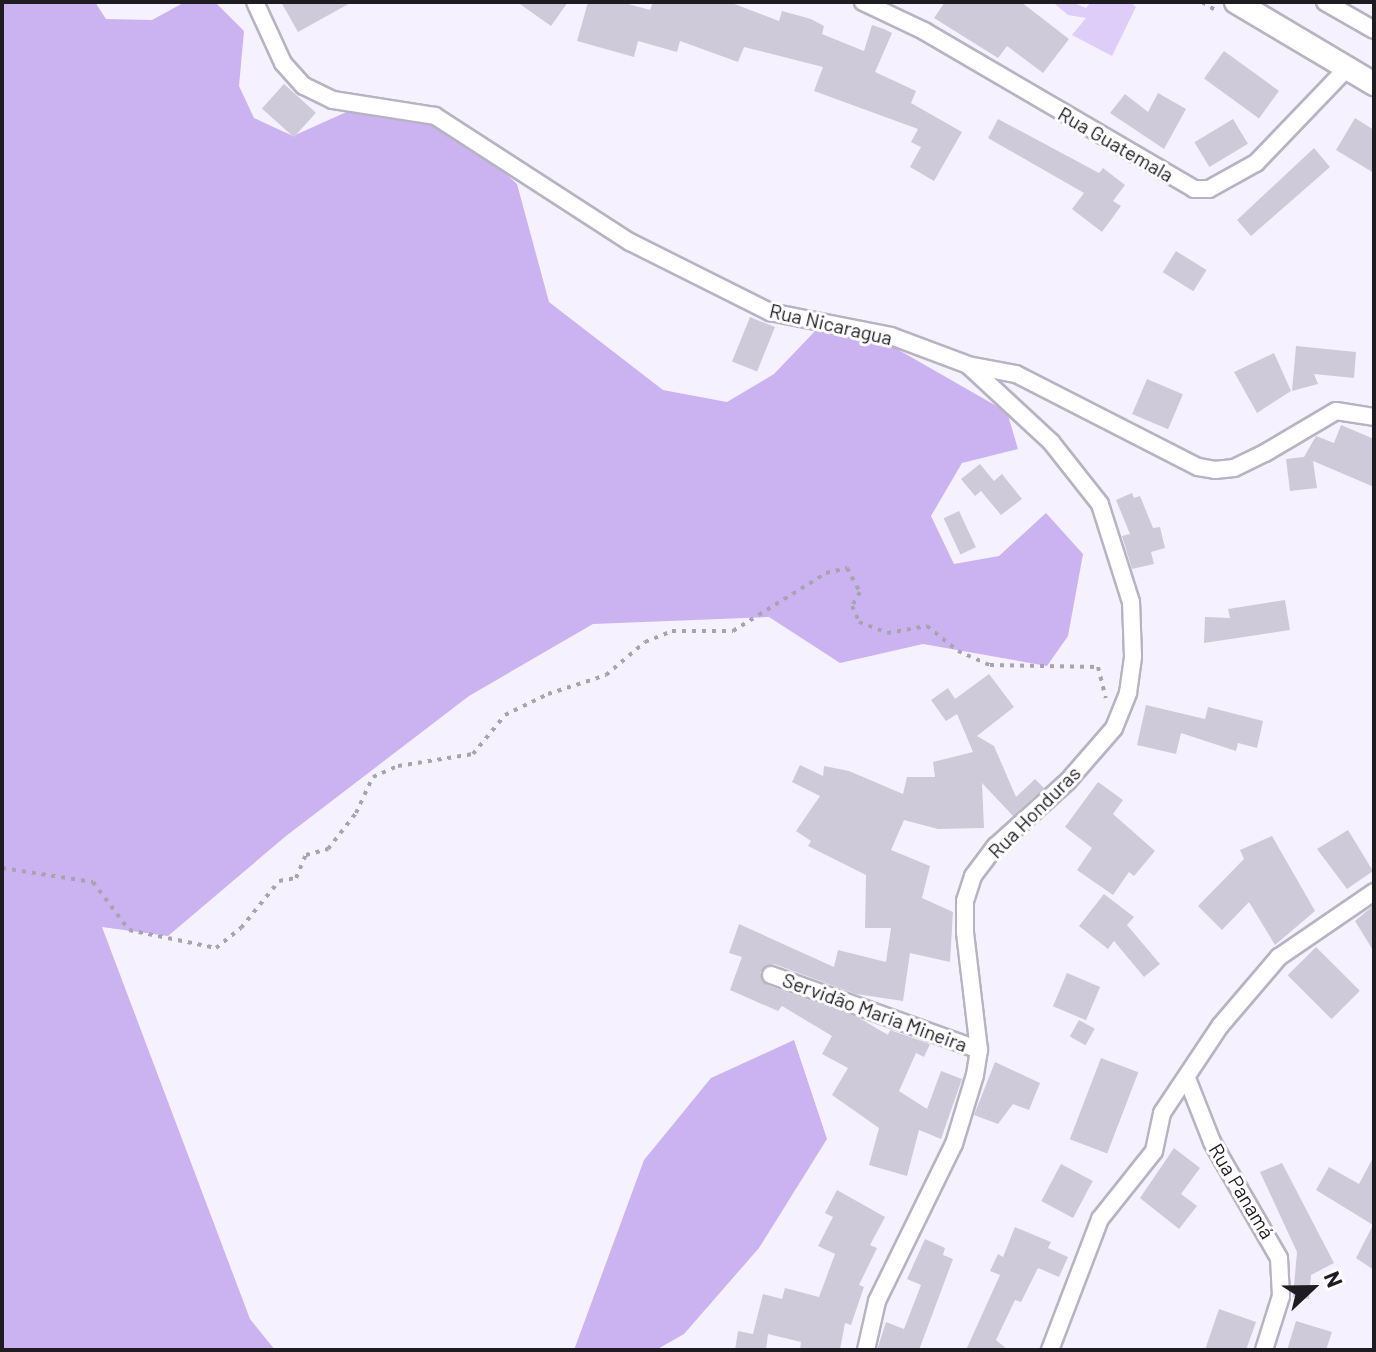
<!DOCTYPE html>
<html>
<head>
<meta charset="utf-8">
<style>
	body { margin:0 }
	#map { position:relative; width:1376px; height:1352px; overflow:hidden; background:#f6f1fe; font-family:Barlow,sans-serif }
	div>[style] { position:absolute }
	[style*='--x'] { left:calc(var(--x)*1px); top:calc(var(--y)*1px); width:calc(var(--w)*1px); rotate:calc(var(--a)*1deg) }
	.green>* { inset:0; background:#decdf9 }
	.forest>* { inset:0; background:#cbb3f2 }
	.building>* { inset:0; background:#cfcad9; transform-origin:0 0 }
	.path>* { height:4px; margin-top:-2px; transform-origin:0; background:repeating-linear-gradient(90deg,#a8a4ae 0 4px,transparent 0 10px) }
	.roads { filter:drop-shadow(2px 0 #b8b3c2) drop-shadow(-2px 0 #b8b3c2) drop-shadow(0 2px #b8b3c2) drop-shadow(0 -2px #b8b3c2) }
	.minor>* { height:16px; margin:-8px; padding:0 8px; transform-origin:8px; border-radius:8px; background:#fff }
	.secondary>* { height:22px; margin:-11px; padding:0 11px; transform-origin:11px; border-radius:11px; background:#fff }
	span { translate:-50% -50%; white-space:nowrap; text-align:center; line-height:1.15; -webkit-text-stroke:6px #fff; paint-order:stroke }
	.street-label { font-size:20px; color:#1e1b21 }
	.frame { position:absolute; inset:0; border:4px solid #1e1b21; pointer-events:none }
	.north { position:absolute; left:1272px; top:1248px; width:80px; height:80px; -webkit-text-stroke:6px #fff; paint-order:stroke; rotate:68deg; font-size:22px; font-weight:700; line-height:32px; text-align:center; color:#1e1b21 }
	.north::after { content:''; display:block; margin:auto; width:28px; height:36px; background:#1e1b21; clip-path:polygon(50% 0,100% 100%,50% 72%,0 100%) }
</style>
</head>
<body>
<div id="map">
	<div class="green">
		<i style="clip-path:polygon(1072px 2px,1086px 8px,1091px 2px,1130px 2px,1136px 7px,1112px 56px,1072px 35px,1086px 18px,1068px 15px,1055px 4px)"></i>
	</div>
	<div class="forest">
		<i style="clip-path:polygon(2px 2px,95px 2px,106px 19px,152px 20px,185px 2px,215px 2px,244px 31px,239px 86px,254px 118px,293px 136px,362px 105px,451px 124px,517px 184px,549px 302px,663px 390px,727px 402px,774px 374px,817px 329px,883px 341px,1007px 412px,1018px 449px,962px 463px,931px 516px,954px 564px,999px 556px,1046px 513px,1083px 554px,1068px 636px,1047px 666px,923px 644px,840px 663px,769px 617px,593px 624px,469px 696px,286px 836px,168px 936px,102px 927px,250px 1319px,275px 1350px,2px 1350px)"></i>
		<i style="clip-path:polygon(794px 1040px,827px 1139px,759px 1248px,684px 1334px,656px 1350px,574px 1350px,644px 1160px,711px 1078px)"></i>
	</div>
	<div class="building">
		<i style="clip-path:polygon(281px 2px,352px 2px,298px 32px)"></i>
		<i style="clip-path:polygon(517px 2px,568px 2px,551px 26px)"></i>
		<i style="clip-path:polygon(588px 2px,621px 2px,650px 10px,653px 2px,729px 2px,779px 21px,782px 11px,811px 19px,824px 26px,822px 34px,864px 51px,872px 25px,884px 29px,892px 33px,875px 72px,916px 91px,911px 103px,962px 132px,934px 181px,910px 167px,921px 147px,911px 142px,918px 129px,814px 91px,823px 67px,744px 47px,738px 62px,680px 41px,677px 52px,638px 41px,634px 57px,577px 41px)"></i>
		<i style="clip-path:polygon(945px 2px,1021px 2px,1069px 39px,1043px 73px,1007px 46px,998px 58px,934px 18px)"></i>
		<i style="left:1224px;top:51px;width:68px;height:34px;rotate:36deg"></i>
		<i style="left:284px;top:84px;width:43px;height:33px;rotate:42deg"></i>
		<i style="clip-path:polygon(1158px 93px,1186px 109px,1164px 149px,1110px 113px,1125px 94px,1148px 112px)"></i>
		<i style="clip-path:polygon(1355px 118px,1374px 130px,1374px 173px,1336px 150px)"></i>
		<i style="clip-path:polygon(998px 119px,1099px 173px,1103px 168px,1125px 185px,1113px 201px,1121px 206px,1102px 232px,1072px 209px,1084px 193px,988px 138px)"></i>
		<i style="left:1233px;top:119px;width:29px;height:45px;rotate:59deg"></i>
		<i style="clip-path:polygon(1314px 148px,1330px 167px,1251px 236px,1237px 220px)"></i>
		<i style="left:1176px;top:251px;width:36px;height:25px;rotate:32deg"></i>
		<i style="left:750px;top:317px;width:27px;height:48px;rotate:22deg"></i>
		<i style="clip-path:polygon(1296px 346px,1356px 352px,1354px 378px,1314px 374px,1318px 384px,1292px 391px)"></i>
		<i style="clip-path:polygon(1274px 353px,1291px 391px,1257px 413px,1234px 372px)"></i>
		<i style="left:1147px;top:379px;width:39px;height:38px;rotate:23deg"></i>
		<i style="clip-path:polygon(1341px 425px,1374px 439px,1374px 487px,1313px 461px,1317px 488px,1290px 491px,1286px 459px,1304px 457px,1316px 436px,1334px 443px)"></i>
		<i style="clip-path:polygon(980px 464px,994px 481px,1002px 474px,1022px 499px,1001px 515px,981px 491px,975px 496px,961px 479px)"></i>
		<i style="clip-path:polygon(1132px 493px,1134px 498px,1140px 496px,1153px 528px,1160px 527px,1165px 548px,1151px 552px,1154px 564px,1132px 569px,1122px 536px,1130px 534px,1116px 500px)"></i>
		<i style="left:959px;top:511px;width:40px;height:17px;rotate:65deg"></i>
		<i style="clip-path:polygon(1285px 600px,1290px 630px,1204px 643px,1205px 617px,1230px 618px,1228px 609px)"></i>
		<i style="clip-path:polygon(989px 674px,1014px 707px,977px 736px,994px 746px,1016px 797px,1035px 779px,1044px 788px,1013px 816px,982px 783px,984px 828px,938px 829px,904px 820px,891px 850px,930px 866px,922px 898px,953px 912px,950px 962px,910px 953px,903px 1001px,856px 994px,774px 964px,760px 972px,767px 985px,859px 1018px,888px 1035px,890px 1030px,930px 1044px,924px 1057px,916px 1053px,899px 1091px,927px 1109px,941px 1071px,962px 1079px,941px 1139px,919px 1130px,907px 1176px,869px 1165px,879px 1128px,832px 1095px,848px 1068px,822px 1054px,832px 1036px,782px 1006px,778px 1011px,730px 990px,742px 957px,729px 953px,739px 924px,834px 967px,838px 950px,886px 962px,891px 928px,865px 928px,866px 875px,808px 846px,811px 841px,796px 831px,820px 796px,792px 782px,800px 765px,823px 776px,824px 766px,849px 771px,903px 794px,907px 777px,935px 777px,933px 762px,973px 752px,957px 714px,946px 721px,931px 700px,948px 688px,955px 699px)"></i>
		<i style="clip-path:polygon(1146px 705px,1205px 719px,1208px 707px,1263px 721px,1257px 748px,1238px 743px,1236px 751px,1181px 733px,1176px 754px,1137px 745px)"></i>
		<i style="clip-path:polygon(1098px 782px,1123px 800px,1113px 814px,1155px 851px,1134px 876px,1129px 872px,1113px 895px,1077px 870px,1092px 848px,1065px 827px)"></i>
		<i style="clip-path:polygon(1348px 830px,1373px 871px,1347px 889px,1317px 849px)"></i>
		<i style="clip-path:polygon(1272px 836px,1315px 911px,1275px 945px,1249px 902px,1222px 930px,1198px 906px,1244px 859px,1240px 850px)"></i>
		<i style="clip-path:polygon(1104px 894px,1134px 917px,1127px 925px,1160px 964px,1144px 977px,1114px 941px,1108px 949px,1079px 926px)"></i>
		<i style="clip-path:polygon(1374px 905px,1374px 952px,1355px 921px)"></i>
		<i style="left:1316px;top:947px;width:62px;height:40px;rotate:45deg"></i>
		<i style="left:1067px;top:973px;width:36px;height:36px;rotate:23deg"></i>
		<i style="left:1079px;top:1020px;width:18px;height:19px;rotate:29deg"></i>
		<i style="left:1101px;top:1058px;width:40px;height:87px;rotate:21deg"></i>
		<i style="clip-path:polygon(995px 1062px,1040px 1083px,1029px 1110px,1013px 1104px,998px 1124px,974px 1115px)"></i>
		<i style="clip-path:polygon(1174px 1148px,1200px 1168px,1181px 1194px,1197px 1206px,1179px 1229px,1140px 1198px)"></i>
		<i style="clip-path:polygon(1374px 1156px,1374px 1270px,1356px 1258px,1373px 1225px,1316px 1190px,1329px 1167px,1359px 1184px)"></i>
		<i style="clip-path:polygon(1282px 1163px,1334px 1263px,1311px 1275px,1309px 1299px,1293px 1297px,1297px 1252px,1260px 1172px)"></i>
		<i style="left:1061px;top:1164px;width:36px;height:42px;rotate:28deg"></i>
		<i style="clip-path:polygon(837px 1190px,885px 1217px,870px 1245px,877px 1248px,859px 1285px,864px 1287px,851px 1325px,845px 1323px,840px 1350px,800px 1350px,801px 1342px,768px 1334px,766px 1350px,735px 1350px,738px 1331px,753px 1334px,763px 1294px,782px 1299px,785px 1288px,819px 1297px,835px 1254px,818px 1246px,833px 1217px,825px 1213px)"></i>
		<i style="clip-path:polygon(1015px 1227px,1051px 1242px,1048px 1248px,1068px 1257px,1059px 1277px,1038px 1268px,1021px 1302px,1015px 1300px,996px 1340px,1008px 1350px,966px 1350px,1000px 1275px,990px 1271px,998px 1254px,1003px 1257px)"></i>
		<i style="clip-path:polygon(925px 1239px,945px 1248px,943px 1255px,953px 1259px,919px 1350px,877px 1350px,886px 1322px,904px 1329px,921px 1285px,907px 1279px)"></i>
		<i style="clip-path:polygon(1219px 1309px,1256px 1322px,1246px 1350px,1205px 1350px)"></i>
		<i style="clip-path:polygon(1296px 1321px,1332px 1332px,1326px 1350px,1287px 1350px)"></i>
	</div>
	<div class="path">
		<i style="--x:1202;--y:2;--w:17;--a:31"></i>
		<i style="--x:2;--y:868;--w:92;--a:8.7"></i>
		<i style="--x:93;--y:882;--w:60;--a:53.1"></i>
		<i style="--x:129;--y:930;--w:89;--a:11.7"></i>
		<i style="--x:216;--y:948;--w:32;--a:-39"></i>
		<i style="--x:241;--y:928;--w:60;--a:-51"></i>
		<i style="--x:279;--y:881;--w:17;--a:-10"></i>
		<i style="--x:296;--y:878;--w:25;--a:-67"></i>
		<i style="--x:306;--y:855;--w:23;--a:-15"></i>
		<i style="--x:328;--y:849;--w:46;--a:-52.1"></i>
		<i style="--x:356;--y:813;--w:40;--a:-65"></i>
		<i style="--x:373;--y:777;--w:27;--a:-24"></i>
		<i style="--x:398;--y:766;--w:76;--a:-9.1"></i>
		<i style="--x:473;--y:754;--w:50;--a:-50.6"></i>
		<i style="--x:505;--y:715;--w:48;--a:-26"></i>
		<i style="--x:548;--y:694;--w:61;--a:-18.1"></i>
		<i style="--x:606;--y:675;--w:51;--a:-40.2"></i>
		<i style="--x:645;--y:642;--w:29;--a:-22"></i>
		<i style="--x:672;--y:631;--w:61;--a:0"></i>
		<i style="--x:733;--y:631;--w:110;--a:-31.9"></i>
		<i style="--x:826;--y:573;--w:22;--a:-13"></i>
		<i style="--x:847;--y:568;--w:27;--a:62"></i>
		<i style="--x:860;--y:592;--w:16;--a:120"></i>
		<i style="--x:852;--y:606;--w:17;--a:66"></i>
		<i style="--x:859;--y:622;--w:30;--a:21"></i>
		<i style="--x:887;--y:633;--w:41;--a:-9.9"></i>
		<i style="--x:927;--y:626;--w:40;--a:39"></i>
		<i style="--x:958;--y:651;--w:35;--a:24"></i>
		<i style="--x:990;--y:665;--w:108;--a:1.1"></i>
		<i style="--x:1098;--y:667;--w:32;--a:76"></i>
	</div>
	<div class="roads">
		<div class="minor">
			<i style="--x:255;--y:2;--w:67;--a:65.3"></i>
			<i style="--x:283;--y:63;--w:31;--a:48"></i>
			<i style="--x:304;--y:86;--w:32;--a:26"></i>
			<i style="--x:333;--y:100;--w:103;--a:8.9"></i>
			<i style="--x:435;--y:116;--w:232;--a:32.9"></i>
			<i style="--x:630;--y:242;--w:157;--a:26.6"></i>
			<i style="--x:770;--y:312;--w:123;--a:11.2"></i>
			<i style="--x:891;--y:336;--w:82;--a:20.6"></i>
			<i style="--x:968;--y:365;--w:49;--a:10.6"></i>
			<i style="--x:1016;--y:374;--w:204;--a:27.1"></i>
			<i style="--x:1198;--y:467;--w:17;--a:10"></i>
			<i style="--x:1215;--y:470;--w:19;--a:-6"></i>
			<i style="--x:1234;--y:468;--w:34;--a:-26"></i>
			<i style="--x:1265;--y:453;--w:82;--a:-30.6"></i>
			<i style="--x:1336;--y:411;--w:38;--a:9"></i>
			<i style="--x:863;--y:2;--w:68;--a:25.4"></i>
			<i style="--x:924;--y:31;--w:313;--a:30.3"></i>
			<i style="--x:1194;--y:189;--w:15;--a:0"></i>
			<i style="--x:1209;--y:189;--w:54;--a:-29"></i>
			<i style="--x:1256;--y:163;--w:132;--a:-46.2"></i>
			<i style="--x:1325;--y:2;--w:56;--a:29.7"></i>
			<i style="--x:771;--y:975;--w:221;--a:19.8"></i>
			<i style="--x:1188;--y:1081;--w:66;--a:68.5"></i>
			<i style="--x:1212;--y:1142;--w:134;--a:60"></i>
			<i style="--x:1279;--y:1258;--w:38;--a:87"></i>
			<i style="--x:1281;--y:1296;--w:57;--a:107.5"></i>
			<i style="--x:866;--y:1350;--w:50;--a:-77.3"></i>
			<i style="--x:877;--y:1301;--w:175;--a:-63.9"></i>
			<i style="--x:954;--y:1144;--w:72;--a:-73.1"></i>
			<i style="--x:975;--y:1075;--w:25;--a:-81"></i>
			<i style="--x:979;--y:1050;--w:119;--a:-96.8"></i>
			<i style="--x:965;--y:932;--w:31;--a:-90"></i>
			<i style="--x:965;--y:901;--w:26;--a:-72"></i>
			<i style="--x:973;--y:876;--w:38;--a:-53"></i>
			<i style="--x:996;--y:846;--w:97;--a:-42.1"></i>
			<i style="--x:1068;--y:781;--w:70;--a:-49"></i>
			<i style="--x:1114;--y:728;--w:38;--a:-68"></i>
			<i style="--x:1128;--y:693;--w:37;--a:-82"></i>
			<i style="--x:1133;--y:656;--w:54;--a:-92.1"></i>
			<i style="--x:1131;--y:602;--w:103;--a:-107.6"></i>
			<i style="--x:1100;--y:504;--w:79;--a:-128.3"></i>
			<i style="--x:1051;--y:442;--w:112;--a:-137.2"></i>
			<i style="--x:1050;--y:1350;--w:140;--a:-69.1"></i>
			<i style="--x:1100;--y:1219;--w:87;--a:-51.5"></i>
			<i style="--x:1154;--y:1151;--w:39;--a:-78"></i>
			<i style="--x:1162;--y:1113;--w:105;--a:-56.3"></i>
			<i style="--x:1220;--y:1026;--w:91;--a:-49.5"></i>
			<i style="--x:1279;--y:957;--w:115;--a:-34.4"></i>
		</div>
		<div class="secondary">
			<i style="--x:1236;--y:2;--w:161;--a:30.7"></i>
		</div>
	</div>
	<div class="street-label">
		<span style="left:1116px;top:144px;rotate:30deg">Rua Guatemala</span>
		<span style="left:831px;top:324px;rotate:13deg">Rua Nicaragua</span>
		<span style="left:1034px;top:812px;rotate:-45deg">Rua Honduras</span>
		<span style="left:875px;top:1012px;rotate:20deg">Servidão Maria Mineira</span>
		<span style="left:1242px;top:1191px;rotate:59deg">Rua Panamá</span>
	</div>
	<div class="frame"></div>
	<div class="north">N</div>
</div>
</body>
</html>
